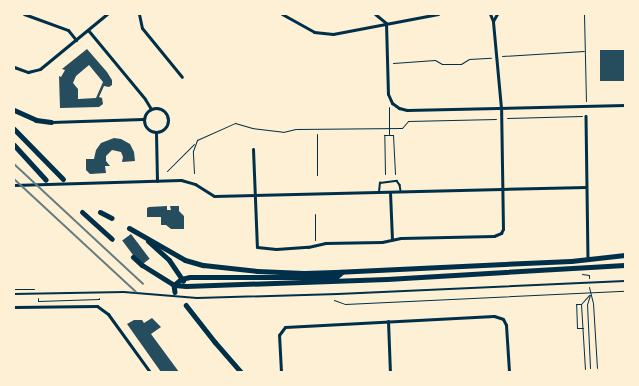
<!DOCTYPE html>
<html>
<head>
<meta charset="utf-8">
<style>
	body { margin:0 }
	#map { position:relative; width:639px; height:386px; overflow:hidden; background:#fdf0d5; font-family:"Alegreya Sans",sans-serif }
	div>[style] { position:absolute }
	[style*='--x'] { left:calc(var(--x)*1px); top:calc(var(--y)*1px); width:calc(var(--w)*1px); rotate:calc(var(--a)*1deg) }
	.building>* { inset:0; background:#264d5e; transform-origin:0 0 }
	.path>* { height:1px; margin:-0.5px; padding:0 0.5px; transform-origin:0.5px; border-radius:0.5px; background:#003049 }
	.service>* { height:1.5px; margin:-0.75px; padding:0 0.75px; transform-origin:0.75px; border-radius:0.75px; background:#003049 }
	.pedestrian>* { height:2.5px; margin:-1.25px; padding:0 1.25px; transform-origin:1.25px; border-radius:1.25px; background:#003049 }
	.minor>* { height:3px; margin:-1.5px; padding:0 1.5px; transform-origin:1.5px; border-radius:1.5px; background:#003049 }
	.minor>.ring { margin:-1.5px; padding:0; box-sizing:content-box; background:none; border:3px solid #003049; border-radius:50% }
	.secondary>* { height:4.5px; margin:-2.25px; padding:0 2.25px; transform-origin:2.25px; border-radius:2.25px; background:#003049 }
	.primary>* { height:5px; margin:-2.5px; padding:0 2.5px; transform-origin:2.5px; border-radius:2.5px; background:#003049 }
	.trunk>* { height:5px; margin:-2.5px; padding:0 2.5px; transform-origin:2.5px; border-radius:2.5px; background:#003049 }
	.rail>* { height:2px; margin:-1px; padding:0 1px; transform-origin:1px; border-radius:1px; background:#657d81 }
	span { translate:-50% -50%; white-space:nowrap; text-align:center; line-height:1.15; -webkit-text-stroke:4px #fdf0d5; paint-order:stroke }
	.frame { position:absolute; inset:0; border:15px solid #fdf0d5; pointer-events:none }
</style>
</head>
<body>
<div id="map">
	<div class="building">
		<i style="clip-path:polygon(evenodd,87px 49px,107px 72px,112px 80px,112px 85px,109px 87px,104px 86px,99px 97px,102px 98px,103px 104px,99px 107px,60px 108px,59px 76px,61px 77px,65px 70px,62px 69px,87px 49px,89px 65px,103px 82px,96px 98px,78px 99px,78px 89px,73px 83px,76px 76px,89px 65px)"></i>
		<i style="left:600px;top:50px;width:25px;height:31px"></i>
		<i style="clip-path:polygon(114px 138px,121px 139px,130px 144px,134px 152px,135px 161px,122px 162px,123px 157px,121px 152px,112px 150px,106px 156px,106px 161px,110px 166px,105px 166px,106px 173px,90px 174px,86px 170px,86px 159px,94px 159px,96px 150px,101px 143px)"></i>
		<i style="clip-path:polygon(167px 206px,167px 210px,171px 210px,170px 206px,179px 206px,179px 211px,184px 216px,184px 229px,171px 229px,166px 225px,161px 225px,161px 217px,147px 217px,147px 208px,149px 207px)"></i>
		<i style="left:131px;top:234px;width:31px;height:11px;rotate:53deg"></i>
		<i style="clip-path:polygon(152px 318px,161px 327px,151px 334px,179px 372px,161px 372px,127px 324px,134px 320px,142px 320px,144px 323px)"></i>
	</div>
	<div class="path">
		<i style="--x:584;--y:14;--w:87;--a:88.7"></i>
		<i style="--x:502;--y:56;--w:82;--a:-3.5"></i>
		<i style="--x:393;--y:63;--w:42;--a:-4.1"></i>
		<i style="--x:435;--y:60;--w:8;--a:30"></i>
		<i style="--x:442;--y:64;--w:19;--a:0"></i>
		<i style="--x:461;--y:64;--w:9;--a:-32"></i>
		<i style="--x:469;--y:59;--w:22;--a:-3"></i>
		<i style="--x:389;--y:107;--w:28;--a:90"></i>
		<i style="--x:389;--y:135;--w:4;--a:0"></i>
		<i style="--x:393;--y:135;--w:39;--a:87"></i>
		<i style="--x:507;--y:118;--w:75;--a:-1.5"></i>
		<i style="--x:317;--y:134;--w:41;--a:90"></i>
		<i style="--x:167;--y:171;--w:38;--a:-45"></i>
		<i style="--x:194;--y:173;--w:22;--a:-93"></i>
		<i style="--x:193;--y:151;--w:12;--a:-70"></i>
		<i style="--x:197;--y:140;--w:42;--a:-24.1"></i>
		<i style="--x:235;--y:123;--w:18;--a:16"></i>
		<i style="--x:252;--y:128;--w:31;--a:7"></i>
		<i style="--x:283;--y:132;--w:13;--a:-13"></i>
		<i style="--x:296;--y:129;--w:106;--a:-0.5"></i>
		<i style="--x:402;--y:128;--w:9;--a:-49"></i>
		<i style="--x:408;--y:121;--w:88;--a:-1.3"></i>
		<i style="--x:385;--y:174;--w:39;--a:-91"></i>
		<i style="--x:384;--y:135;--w:4;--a:0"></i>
		<i style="--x:315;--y:214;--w:26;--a:90"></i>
		<i style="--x:582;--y:274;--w:7;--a:8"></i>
		<i style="--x:589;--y:275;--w:3;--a:90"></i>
		<i style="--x:589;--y:287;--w:16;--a:76"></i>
		<i style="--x:593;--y:303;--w:65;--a:86.5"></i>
		<i style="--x:14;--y:289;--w:20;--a:0"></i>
		<i style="--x:590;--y:295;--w:9;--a:108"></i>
		<i style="--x:587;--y:304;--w:64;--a:87.3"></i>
		<i style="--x:38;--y:298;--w:3;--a:90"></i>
		<i style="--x:38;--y:301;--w:61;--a:-1.9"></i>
		<i style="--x:99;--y:299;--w:1;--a:-90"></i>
		<i style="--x:334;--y:300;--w:12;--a:20"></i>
		<i style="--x:345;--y:304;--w:280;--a:-2.7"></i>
		<i style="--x:581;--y:304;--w:65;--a:86.5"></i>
		<i style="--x:583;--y:328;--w:6;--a:180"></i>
		<i style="--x:577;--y:328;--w:24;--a:-92"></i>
		<i style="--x:576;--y:304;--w:5;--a:0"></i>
		<i style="--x:581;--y:304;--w:12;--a:-48"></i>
	</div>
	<div class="service">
		<i style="--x:379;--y:192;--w:9;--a:-84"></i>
		<i style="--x:380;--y:183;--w:17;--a:-7"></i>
		<i style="--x:397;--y:181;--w:5;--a:53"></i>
		<i style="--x:400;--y:185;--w:6;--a:81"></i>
		<i style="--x:14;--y:294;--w:110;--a:-1"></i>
		<i style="--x:124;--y:292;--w:73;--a:4.7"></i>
		<i style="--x:197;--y:298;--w:141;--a:-1.6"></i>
		<i style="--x:338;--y:294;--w:287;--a:-2.6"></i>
	</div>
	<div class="pedestrian">
		<i style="--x:586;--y:116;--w:141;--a:89.2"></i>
		<i style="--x:502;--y:189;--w:84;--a:-1.4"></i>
	</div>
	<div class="minor">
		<i style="--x:24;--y:14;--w:47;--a:20"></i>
		<i style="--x:68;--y:30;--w:13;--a:51"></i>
		<i style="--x:139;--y:14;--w:14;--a:78"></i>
		<i style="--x:142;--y:28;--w:63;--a:50.8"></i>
		<i style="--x:282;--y:14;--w:37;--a:29"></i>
		<i style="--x:314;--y:32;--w:19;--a:6"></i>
		<i style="--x:333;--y:34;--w:107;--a:-10.8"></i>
		<i style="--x:375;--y:14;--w:14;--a:39"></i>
		<i style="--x:493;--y:21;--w:8;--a:-60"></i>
		<i style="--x:386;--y:23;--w:71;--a:88.4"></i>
		<i style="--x:388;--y:94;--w:10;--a:66"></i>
		<i style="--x:392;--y:103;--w:9;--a:36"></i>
		<i style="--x:399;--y:108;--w:8;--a:14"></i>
		<i style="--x:407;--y:110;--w:218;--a:-1.3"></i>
		<i style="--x:88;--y:30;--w:89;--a:50.4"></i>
		<i style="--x:145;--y:99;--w:12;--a:59"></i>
		<i style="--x:14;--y:67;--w:15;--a:20"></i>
		<i style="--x:28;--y:72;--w:12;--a:-14"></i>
		<i style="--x:40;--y:69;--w:87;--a:-39.4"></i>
		<i class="ring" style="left:144px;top:108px;width:21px;height:21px"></i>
		<i style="--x:51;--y:122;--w:92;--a:-1.9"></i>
		<i style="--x:156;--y:133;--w:48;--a:88.8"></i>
		<i style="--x:253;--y:149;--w:98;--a:87.7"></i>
		<i style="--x:257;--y:247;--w:19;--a:6"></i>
		<i style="--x:276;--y:249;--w:32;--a:-4"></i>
		<i style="--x:308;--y:247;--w:17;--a:-13"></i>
		<i style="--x:325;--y:243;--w:57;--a:-1"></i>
		<i style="--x:382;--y:242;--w:19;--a:-12"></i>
		<i style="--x:401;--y:238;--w:93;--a:-1.2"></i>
		<i style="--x:494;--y:236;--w:8;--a:-23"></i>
		<i style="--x:501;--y:233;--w:4;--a:-63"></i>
		<i style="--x:503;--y:229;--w:121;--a:-90.9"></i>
		<i style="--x:501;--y:108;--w:87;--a:-95.3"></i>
		<i style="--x:493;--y:21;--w:8;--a:-113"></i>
		<i style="--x:14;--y:185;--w:167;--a:-1.7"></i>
		<i style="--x:181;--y:180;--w:15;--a:16"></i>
		<i style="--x:195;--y:184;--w:22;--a:32"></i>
		<i style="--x:214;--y:196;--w:288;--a:-1.4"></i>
		<i style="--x:390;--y:192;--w:47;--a:87.6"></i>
		<i style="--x:14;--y:307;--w:83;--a:-0.7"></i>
		<i style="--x:97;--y:306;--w:14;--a:36"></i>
		<i style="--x:108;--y:314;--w:72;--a:54.1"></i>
		<i style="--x:388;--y:321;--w:51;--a:87.8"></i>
		<i style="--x:281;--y:372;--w:37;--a:-93"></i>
		<i style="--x:279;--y:335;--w:10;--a:-53"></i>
		<i style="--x:285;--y:327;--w:209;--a:-3"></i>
		<i style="--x:494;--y:316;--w:9;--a:18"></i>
		<i style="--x:503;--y:319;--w:7;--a:63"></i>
		<i style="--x:506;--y:325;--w:47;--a:86.3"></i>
	</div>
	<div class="secondary">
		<i style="--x:174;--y:285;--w:7;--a:82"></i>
		<i style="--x:186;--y:305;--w:47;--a:51.9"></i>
		<i style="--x:215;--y:342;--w:40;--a:49"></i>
	</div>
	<div class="primary">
		<i style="--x:14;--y:129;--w:70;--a:45.6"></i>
		<i style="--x:14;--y:145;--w:47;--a:47.6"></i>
		<i style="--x:82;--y:212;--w:40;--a:42"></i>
		<i style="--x:100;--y:212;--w:13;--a:27"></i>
		<i style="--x:129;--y:228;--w:64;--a:29.7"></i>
		<i style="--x:185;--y:260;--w:19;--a:16"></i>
		<i style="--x:203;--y:265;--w:54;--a:6.3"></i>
		<i style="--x:257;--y:271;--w:47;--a:2.4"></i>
		<i style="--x:304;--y:273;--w:31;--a:-2"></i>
		<i style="--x:335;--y:272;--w:236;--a:-2.7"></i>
		<i style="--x:571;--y:261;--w:54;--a:-6.3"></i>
		<i style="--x:148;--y:241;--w:28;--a:42"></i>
		<i style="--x:169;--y:260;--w:25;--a:56"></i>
		<i style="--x:133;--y:257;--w:12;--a:42"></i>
		<i style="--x:142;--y:265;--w:38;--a:32"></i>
		<i style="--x:174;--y:285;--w:12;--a:5"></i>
		<i style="--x:186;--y:286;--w:201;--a:-2"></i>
		<i style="--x:387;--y:279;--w:238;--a:-3.4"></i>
		<i style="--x:174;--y:285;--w:9;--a:-41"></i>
		<i style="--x:181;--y:279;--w:9;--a:-13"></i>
		<i style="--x:190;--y:277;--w:146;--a:0"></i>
		<i style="--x:336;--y:277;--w:8;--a:-40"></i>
	</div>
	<div class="trunk">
		<i style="--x:14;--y:110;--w:24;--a:24"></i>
		<i style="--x:36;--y:120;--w:15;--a:8"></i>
	</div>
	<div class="rail">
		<i style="--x:14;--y:164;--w:176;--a:42.9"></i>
		<i style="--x:14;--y:179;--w:166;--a:42.8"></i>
	</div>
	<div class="frame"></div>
</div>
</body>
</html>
